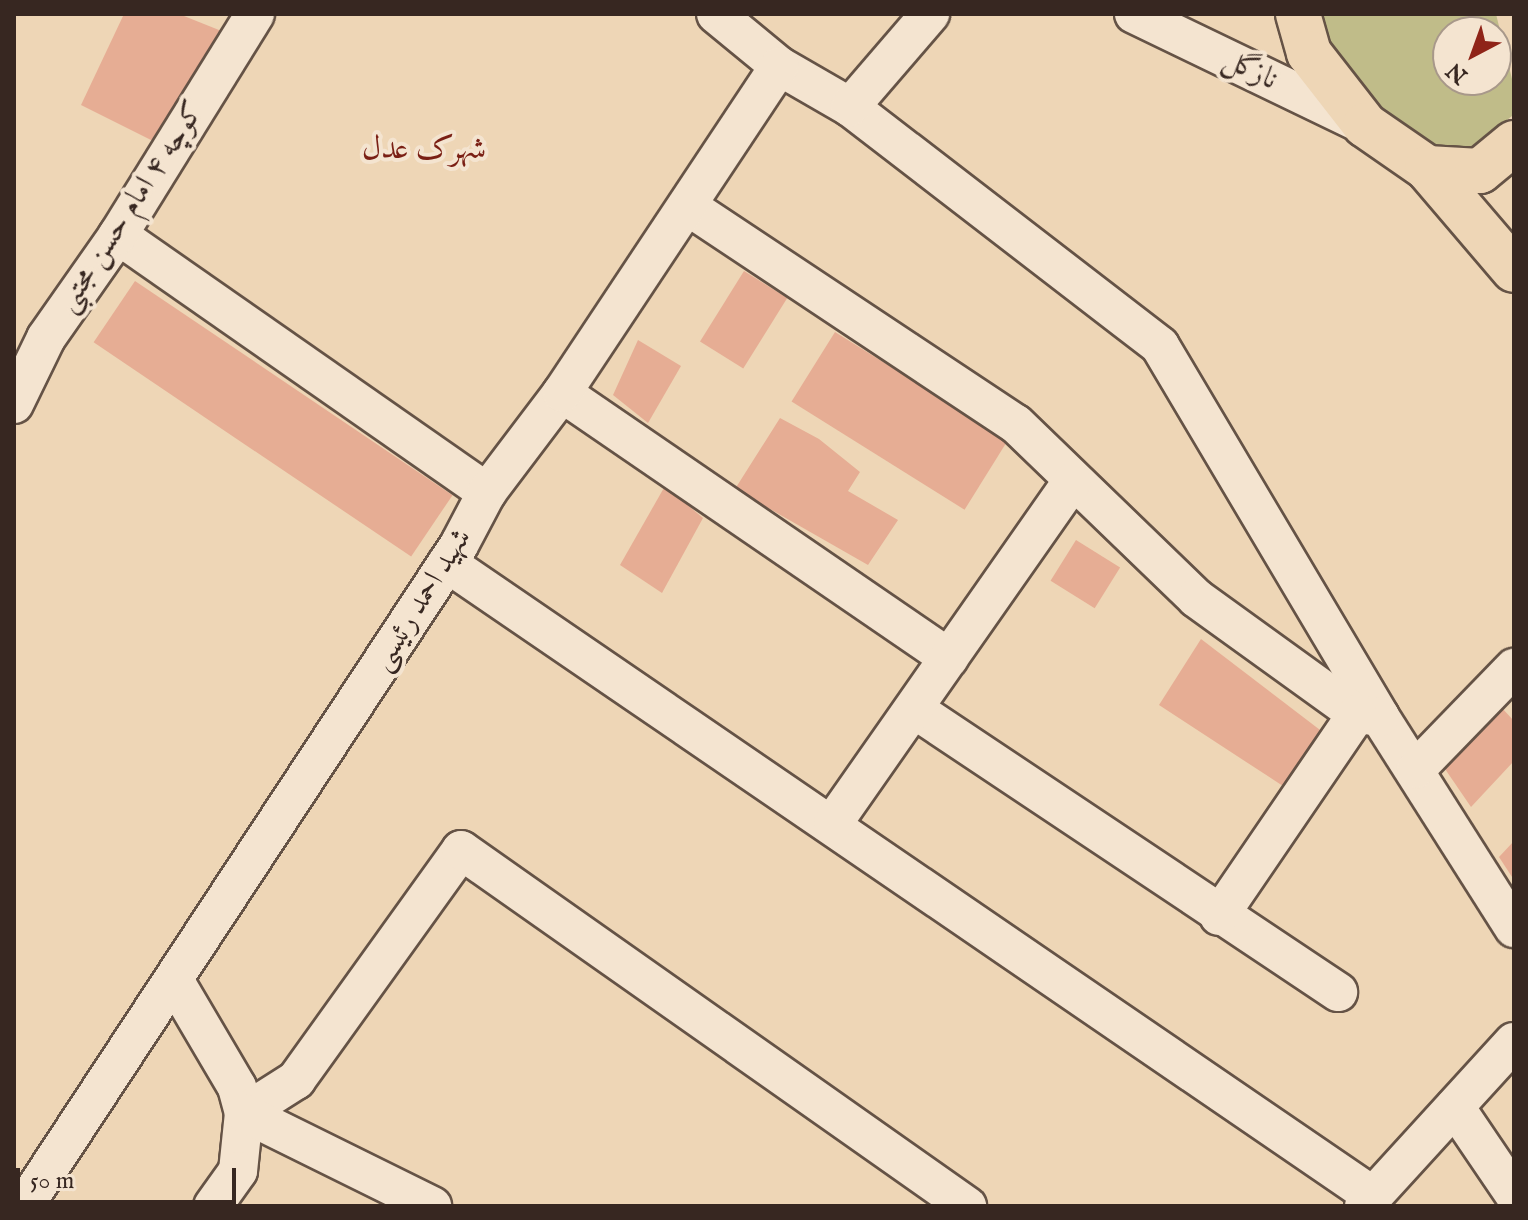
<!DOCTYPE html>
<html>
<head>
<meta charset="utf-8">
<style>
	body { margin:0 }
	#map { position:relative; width:1528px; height:1220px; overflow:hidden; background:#eed6b6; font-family:"IM FELL English",Amiri,serif }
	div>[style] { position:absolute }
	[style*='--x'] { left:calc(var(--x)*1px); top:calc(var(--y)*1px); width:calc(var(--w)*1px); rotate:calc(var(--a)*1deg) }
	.green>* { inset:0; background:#c0bc89 }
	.building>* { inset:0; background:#e6ad94; transform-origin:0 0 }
	.roads { filter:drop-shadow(2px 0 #655346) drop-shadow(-2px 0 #655346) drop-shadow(0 2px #655346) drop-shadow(0 -2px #655346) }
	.minor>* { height:38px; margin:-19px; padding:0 19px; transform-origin:19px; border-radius:19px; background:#f4e4d0 }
	.major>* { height:44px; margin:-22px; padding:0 22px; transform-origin:22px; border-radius:22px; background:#eed6b6 }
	span { translate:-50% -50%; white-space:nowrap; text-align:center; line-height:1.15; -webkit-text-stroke:8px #f4e4d0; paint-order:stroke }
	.street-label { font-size:30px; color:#372721 }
	.neighbourhood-label { font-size:32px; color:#7a1f14 }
	.frame { position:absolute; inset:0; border:16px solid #372721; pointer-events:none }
	.north { position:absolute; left:1432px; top:16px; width:80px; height:80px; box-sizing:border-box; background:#f4e4d0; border:2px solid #a8988a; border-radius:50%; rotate:221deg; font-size:22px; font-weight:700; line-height:32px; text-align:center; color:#372721 }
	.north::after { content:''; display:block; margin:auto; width:28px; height:36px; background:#8f2418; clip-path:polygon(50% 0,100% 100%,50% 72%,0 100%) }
	.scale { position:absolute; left:16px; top:1168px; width:220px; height:36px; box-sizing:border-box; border:4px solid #372721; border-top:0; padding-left:10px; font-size:24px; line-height:28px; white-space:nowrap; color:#372721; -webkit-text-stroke:6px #f4e4d0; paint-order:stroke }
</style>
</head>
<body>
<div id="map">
	<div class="green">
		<i style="clip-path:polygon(evenodd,1322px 14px,1496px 14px,1512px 79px,1512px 116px,1473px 147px,1434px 146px,1380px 109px,1330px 43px,1322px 14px,1448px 32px,1496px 32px,1496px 80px,1448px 80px,1448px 32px)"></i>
	</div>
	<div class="building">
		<i style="clip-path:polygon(124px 14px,179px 14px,229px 34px,163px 146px,81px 105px)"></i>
		<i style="left:744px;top:271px;width:51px;height:83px;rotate:32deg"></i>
		<i style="left:135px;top:281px;width:383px;height:74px;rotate:34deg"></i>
		<i style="left:835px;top:332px;width:204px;height:82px;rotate:32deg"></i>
		<i style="clip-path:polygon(638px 340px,681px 366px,648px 423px,613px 395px)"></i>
		<i style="clip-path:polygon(780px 418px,819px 439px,860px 472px,848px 491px,898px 520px,868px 565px,735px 489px)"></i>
		<i style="clip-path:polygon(665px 486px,703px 518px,662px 593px,620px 565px)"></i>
		<i style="left:1076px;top:540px;width:52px;height:48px;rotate:32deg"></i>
		<i style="clip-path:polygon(1201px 639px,1324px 733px,1286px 788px,1159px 705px)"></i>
		<i style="clip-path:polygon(1501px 707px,1514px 721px,1514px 761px,1471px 807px,1443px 766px)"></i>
		<i style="clip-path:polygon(1514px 841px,1514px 880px,1499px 857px)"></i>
	</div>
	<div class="roads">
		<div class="minor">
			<i style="--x:716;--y:14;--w:82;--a:39.5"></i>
			<i style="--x:779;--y:66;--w:82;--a:30"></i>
			<i style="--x:850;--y:107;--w:391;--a:37.6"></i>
			<i style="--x:1160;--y:346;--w:431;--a:59.3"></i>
			<i style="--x:1380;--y:717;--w:250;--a:57.6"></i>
			<i style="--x:1134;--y:14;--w:256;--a:25.7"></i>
			<i style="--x:850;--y:107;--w:123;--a:-49.3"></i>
			<i style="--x:689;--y:207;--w:392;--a:33.6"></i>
			<i style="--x:1016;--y:424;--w:250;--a:44"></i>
			<i style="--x:1196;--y:598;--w:198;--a:35.8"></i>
			<i style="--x:1357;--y:714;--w:23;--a:7"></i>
			<i style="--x:118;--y:235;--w:450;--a:34.9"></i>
			<i style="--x:562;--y:393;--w:469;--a:34.4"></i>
			<i style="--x:14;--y:404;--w:73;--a:-64.1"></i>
			<i style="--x:46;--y:338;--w:126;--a:-55"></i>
			<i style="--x:118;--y:235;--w:260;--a:-58.2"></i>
			<i style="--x:447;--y:563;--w:1122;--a:34.36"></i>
			<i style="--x:914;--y:709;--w:510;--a:33.72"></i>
			<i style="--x:1416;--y:769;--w:141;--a:-45.9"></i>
			<i style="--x:833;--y:823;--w:416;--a:-55"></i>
			<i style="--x:1219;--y:916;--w:245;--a:-55.7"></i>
			<i style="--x:174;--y:980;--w:124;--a:59.5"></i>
			<i style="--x:237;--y:1087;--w:27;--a:75"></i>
			<i style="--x:244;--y:1113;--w:58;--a:95.9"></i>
			<i style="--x:238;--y:1171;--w:43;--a:125.5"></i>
			<i style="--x:1455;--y:1107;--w:105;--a:55.9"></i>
			<i style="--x:244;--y:1113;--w:62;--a:-32.4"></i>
			<i style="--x:296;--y:1080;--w:283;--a:-54.3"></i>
			<i style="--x:461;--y:850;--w:619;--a:35.13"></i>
			<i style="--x:244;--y:1113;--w:210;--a:26.3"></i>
			<i style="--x:24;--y:1206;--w:791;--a:-56.65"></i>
			<i style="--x:459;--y:545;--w:60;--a:-62.2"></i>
			<i style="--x:487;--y:492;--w:124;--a:-52.9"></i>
			<i style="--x:562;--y:393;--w:392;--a:-56.4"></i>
			<i style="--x:1364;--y:1206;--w:222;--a:-47.6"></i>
		</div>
		<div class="major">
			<i style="--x:1298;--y:14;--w:41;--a:74.2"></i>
			<i style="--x:1309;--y:53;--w:91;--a:52.1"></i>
			<i style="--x:1365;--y:125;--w:75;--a:34.7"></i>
			<i style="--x:1427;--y:168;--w:53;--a:3.2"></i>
			<i style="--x:1480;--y:171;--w:44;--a:-39.5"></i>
			<i style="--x:1427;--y:168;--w:134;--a:49.5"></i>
		</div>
	</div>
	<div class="street-label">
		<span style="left:1250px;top:70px;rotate:26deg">نازگل</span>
		<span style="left:131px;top:207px;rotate:-57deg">کوچه ۴ امام حسن مجتبی</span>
		<span style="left:422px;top:600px;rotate:-58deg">شهید احمد رئیسی</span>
	</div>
	<div class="neighbourhood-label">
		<span style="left:424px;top:150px">شهرک عدل</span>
	</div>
	<div class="frame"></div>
	<div class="north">N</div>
	<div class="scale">50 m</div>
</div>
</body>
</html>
